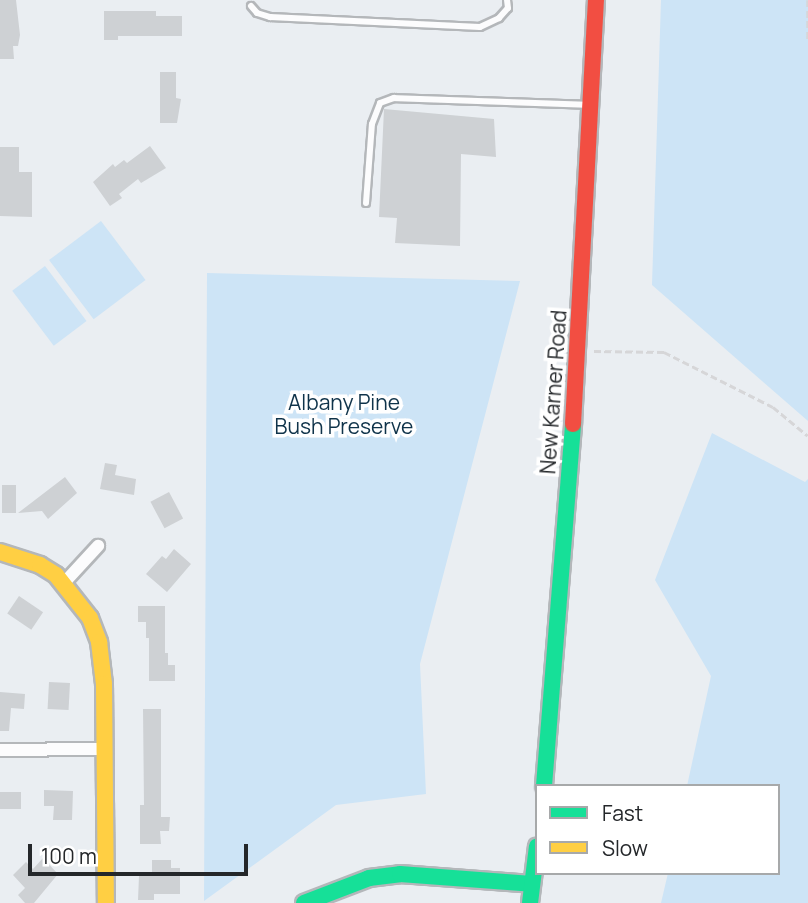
<!DOCTYPE html>
<html>
<head>
<meta charset="utf-8">
<style>
	body { margin:0 }
	#map { position:relative; width:808px; height:903px; overflow:hidden; background:#eaeef2; font-family:Manrope,sans-serif }
	div>[style] { position:absolute }
	[style*='--x'] { left:calc(var(--x)*1px); top:calc(var(--y)*1px); width:calc(var(--w)*1px); rotate:calc(var(--a)*1deg) }
	.green>* { inset:0; background:#cde4f6; transform-origin:0 0 }
	.building>* { inset:0; background:#ced1d4; transform-origin:0 0 }
	.path>* { height:2.5px; margin-top:-1.25px; transform-origin:0; background:repeating-linear-gradient(90deg,#d6d6d8 0 7px,transparent 0 10.5px) }
	.roads { filter:drop-shadow(2px 0 #b4b7ba) drop-shadow(-2px 0 #b4b7ba) drop-shadow(0 2px #b4b7ba) drop-shadow(0 -2px #b4b7ba) }
	.lane>* { height:6px; margin:-3px; padding:0 3px; transform-origin:3px; border-radius:3px; background:#fcfcfd }
	.street>* { height:12px; margin:-6px; padding:0 6px; transform-origin:6px; border-radius:6px; background:#fcfcfd }
	.fast>* { height:16px; margin:-8px; padding:0 8px; transform-origin:8px; border-radius:8px; background:#16e098 }
	.slow>* { height:16px; margin:-8px; padding:0 8px; transform-origin:8px; border-radius:8px; background:#ffcf43 }
	.jam>* { height:16px; margin:-8px; padding:0 8px; transform-origin:8px; border-radius:8px; background:#f24e42 }
	span { translate:-50% -50%; white-space:nowrap; text-align:center; line-height:1.15; -webkit-text-stroke:7px #fff; paint-order:stroke }
	.street-label { font-size:21px; color:#24272a }
	.park-label { font-size:21px; color:#0f334a }
	.legend { position:absolute; left:535px; top:784px; width:245px; height:91px; box-sizing:border-box; background:#fff; border:2px solid #a7a9aa; margin:0; padding:9px 12px; list-style:none; font-size:21px; color:#24272a }
	.legend li { display:flex; align-items:center; gap:14px; height:35px }
	.legend b { width:35px; border:2px solid #a7a9aa }
	.scale { position:absolute; left:28px; top:844px; width:220px; height:32px; box-sizing:border-box; border:4px solid #24272a; border-top:0; padding-left:9px; font-size:21px; line-height:24px; white-space:nowrap; color:#24272a; -webkit-text-stroke:5px #fff; paint-order:stroke }
</style>
</head>
<body>
<div id="map">
	<div class="green">
		<i style="clip-path:polygon(661px 0,808px 0,808px 421px,652px 285px)"></i>
		<i style="left:101px;top:221px;width:74px;height:65px;rotate:53deg"></i>
		<i style="left:45px;top:266px;width:69px;height:41px;rotate:53deg"></i>
		<i style="clip-path:polygon(207px 273px,520px 281px,420px 664px,426px 794px,336px 805px,204px 901px)"></i>
		<i style="clip-path:polygon(712px 433px,805px 482px,808px 479px,808px 903px,661px 903px,668px 873px,778px 873px,778px 786px,687px 786px,711px 676px,655px 580px)"></i>
	</div>
	<div class="building">
		<i style="clip-path:polygon(0 0,16px 0,20px 35px,18px 46px,13px 46px,14px 59px,0 59px)"></i>
		<i style="clip-path:polygon(104px 11px,156px 11px,156px 16px,182px 16px,182px 36px,118px 36px,118px 40px,104px 40px)"></i>
		<i style="clip-path:polygon(160px 72px,176px 72px,176px 98px,181px 99px,177px 123px,160px 123px)"></i>
		<i style="clip-path:polygon(384px 109px,494px 119px,496px 157px,461px 154px,460px 246px,395px 243px,397px 218px,379px 217px)"></i>
		<i style="clip-path:polygon(150px 146px,166px 168px,141px 183px,138px 179px,119px 194px,122px 198px,110px 206px,93px 182px,113px 164px,115px 167px,124px 160px,127px 163px)"></i>
		<i style="clip-path:polygon(0 147px,19px 147px,19px 172px,32px 172px,32px 217px,0 216px)"></i>
		<i style="clip-path:polygon(105px 463px,117px 465px,115px 475px,136px 479px,134px 495px,100px 489px)"></i>
		<i style="clip-path:polygon(65px 477px,77px 493px,48px 519px,42px 511px,18px 513px)"></i>
		<i style="left:2px;top:485px;width:14px;height:28px"></i>
		<i style="left:169px;top:492px;width:30px;height:21px;rotate:62deg"></i>
		<i style="clip-path:polygon(174px 549px,191px 564px,167px 592px,146px 574px,162px 556px,166px 559px)"></i>
		<i style="left:19px;top:596px;width:29px;height:21px;rotate:34deg"></i>
		<i style="clip-path:polygon(138px 606px,165px 606px,165px 653px,168px 653px,168px 665px,175px 665px,175px 681px,149px 681px,149px 638px,146px 638px,146px 622px,138px 622px)"></i>
		<i style="left:49px;top:682px;width:21px;height:27px;rotate:3deg"></i>
		<i style="clip-path:polygon(0 692px,25px 694px,24px 709px,11px 708px,9px 731px,0 731px)"></i>
		<i style="clip-path:polygon(143px 709px,161px 709px,161px 817px,170px 817px,169px 831px,160px 831px,161px 844px,140px 844px,140px 805px,144px 805px)"></i>
		<i style="clip-path:polygon(44px 790px,73px 791px,72px 820px,53px 820px,54px 806px,44px 806px)"></i>
		<i style="left:0;top:792px;width:21px;height:17px"></i>
		<i style="clip-path:polygon(43px 858px,58px 874px,34px 903px,25px 903px,18px 895px,25px 888px,13px 875px,26px 862px,33px 869px)"></i>
		<i style="clip-path:polygon(152px 860px,171px 860px,171px 868px,180px 868px,180px 894px,154px 894px,154px 900px,138px 900px,139px 876px,152px 876px)"></i>
	</div>
	<div class="path">
		<i style="--x:808;--y:0;--w:40;--a:90"></i>
		<i style="--x:594;--y:351;--w:70;--a:0.8"></i>
		<i style="--x:664;--y:352;--w:122;--a:26.8"></i>
		<i style="--x:773;--y:407;--w:45;--a:39.6"></i>
	</div>
	<div class="roads">
		<div class="lane">
			<i style="--x:251;--y:6;--w:9;--a:49"></i>
			<i style="--x:257;--y:13;--w:14;--a:17"></i>
			<i style="--x:270;--y:17;--w:210;--a:2.7"></i>
			<i style="--x:480;--y:27;--w:21;--a:-25"></i>
			<i style="--x:499;--y:18;--w:13;--a:-48"></i>
			<i style="--x:508;--y:8;--w:8;--a:-97"></i>
			<i style="--x:366;--y:203;--w:79;--a:-85.7"></i>
			<i style="--x:372;--y:124;--w:22;--a:-69"></i>
			<i style="--x:380;--y:103;--w:15;--a:-20"></i>
			<i style="--x:394;--y:98;--w:196;--a:2"></i>
		</div>
		<div class="street">
			<i style="--x:63;--y:584;--w:52;--a:-47.4"></i>
			<i style="--x:0;--y:750;--w:104;--a:-0.6"></i>
		</div>
		<div class="fast">
			<i style="--x:544;--y:786;--w:363;--a:-85.4"></i>
			<i style="--x:304;--y:903;--w:70;--a:-21"></i>
			<i style="--x:369;--y:878;--w:31;--a:-7"></i>
			<i style="--x:400;--y:874;--w:132;--a:4.3"></i>
			<i style="--x:530;--y:903;--w:57;--a:-83"></i>
		</div>
		<div class="slow">
			<i style="--x:0;--y:552;--w:42;--a:18"></i>
			<i style="--x:40;--y:565;--w:19;--a:32"></i>
			<i style="--x:56;--y:575;--w:55;--a:51.7"></i>
			<i style="--x:90;--y:618;--w:26;--a:69"></i>
			<i style="--x:99;--y:642;--w:42;--a:83.2"></i>
			<i style="--x:104;--y:684;--w:219;--a:89.5"></i>
		</div>
		<div class="jam">
			<i style="--x:573;--y:424;--w:425;--a:-86.9"></i>
		</div>
	</div>
	<div class="street-label">
		<span style="left:553px;top:392px;rotate:-86deg">New Karner Road</span>
	</div>
	<div class="park-label">
		<span style="left:344px;top:414px">Albany Pine<br>Bush Preserve</span>
	</div>
	<ul class="legend">
	<li><b style="height:9px;background:#16e098"></b>Fast</li>
	<li><b style="height:9px;background:#ffcf43"></b>Slow</li>
	</ul>
	<div class="scale">100 m</div>
</div>
</body>
</html>
